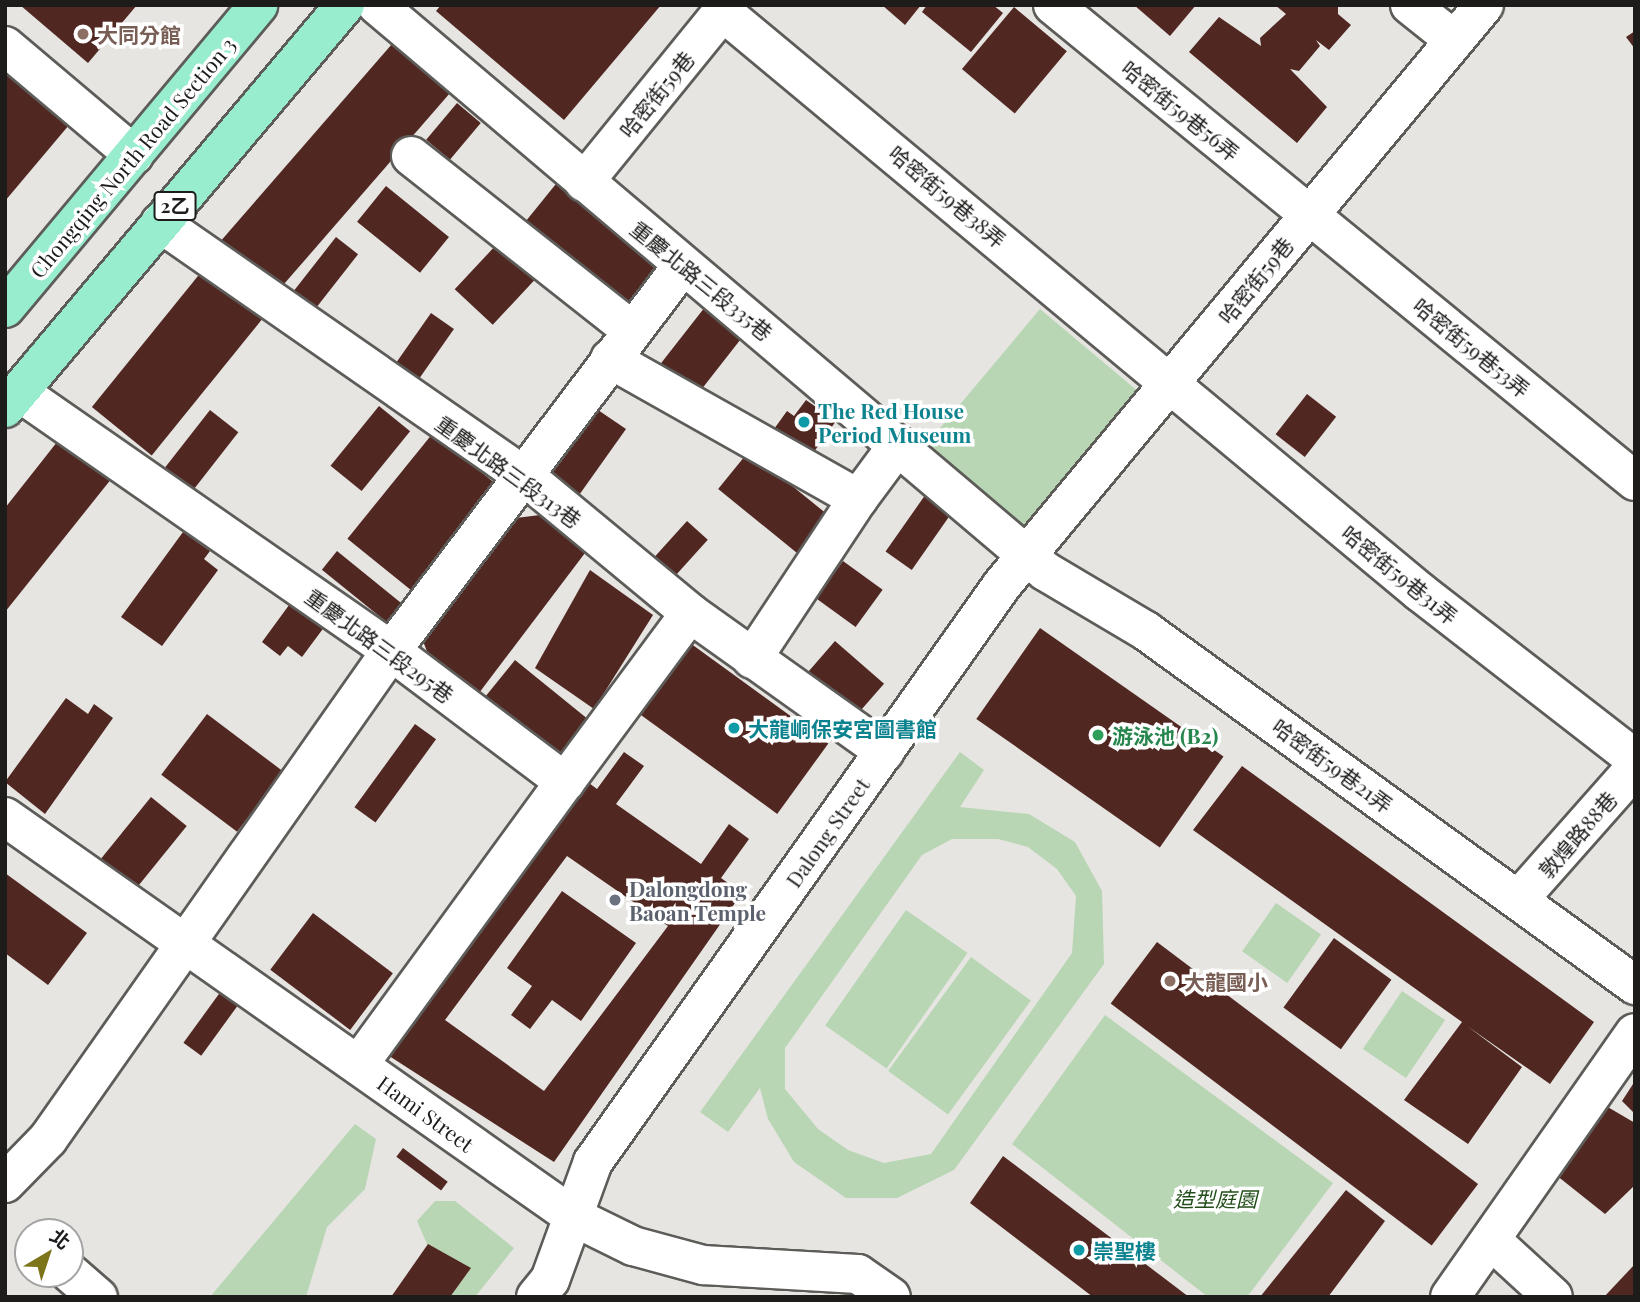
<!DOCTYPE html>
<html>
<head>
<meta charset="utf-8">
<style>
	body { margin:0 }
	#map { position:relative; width:1640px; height:1302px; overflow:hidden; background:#e6e5e2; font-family:"Playfair Display","Noto Sans TC",serif }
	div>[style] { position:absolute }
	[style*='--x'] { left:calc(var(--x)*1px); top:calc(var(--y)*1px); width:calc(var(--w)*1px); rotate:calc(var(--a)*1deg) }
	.green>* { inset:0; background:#b8d6b3; transform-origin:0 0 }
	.building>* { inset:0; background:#512722; transform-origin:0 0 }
	.roads { filter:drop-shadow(2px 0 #5d5c59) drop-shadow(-2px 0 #5d5c59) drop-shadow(0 2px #5d5c59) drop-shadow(0 -2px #5d5c59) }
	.minor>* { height:38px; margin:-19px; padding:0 19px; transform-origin:19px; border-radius:19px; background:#fff }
	.major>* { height:38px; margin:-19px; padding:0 19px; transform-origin:19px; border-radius:19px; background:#98edcf }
	.dots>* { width:19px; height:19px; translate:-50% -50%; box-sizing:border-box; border:4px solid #fff; border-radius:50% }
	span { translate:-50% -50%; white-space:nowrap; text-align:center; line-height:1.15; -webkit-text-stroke:7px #fff; paint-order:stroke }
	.shield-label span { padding:2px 5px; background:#fff; border:2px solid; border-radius:5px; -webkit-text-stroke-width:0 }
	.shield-label { font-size:19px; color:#1d1c1b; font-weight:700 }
	.education-label { font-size:21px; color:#785e54; font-weight:700 }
	.left { translate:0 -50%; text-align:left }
	.street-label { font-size:21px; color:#1d1c1b }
	.culture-label { font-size:21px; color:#0d838f; font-weight:700 }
	.leisure-label { font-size:21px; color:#27864d; font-weight:700 }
	.worship-label { font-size:21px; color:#5b616d; font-weight:700 }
	.park-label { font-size:21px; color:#234e1b; font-style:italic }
	.frame { position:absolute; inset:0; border:7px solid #1d1c1b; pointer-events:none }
	.north { position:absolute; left:14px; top:1218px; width:70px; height:70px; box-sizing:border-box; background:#fff; border:2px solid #a5a4a4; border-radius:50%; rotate:39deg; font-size:19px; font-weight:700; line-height:28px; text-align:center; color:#1d1c1b }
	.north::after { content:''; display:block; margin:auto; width:24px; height:32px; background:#7c7519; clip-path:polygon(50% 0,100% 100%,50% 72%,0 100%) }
</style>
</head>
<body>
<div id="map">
	<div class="green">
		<i style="left:1040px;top:309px;width:133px;height:185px;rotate:40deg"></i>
		<i style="clip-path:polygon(evenodd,960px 752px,984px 770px,960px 807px,1029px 814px,1075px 842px,1102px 891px,1104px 964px,954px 1170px,897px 1198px,846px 1198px,794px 1162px,768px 1119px,760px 1088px,728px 1132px,700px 1112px,960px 752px,952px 839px,998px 839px,1028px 847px,1057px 869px,1076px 896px,1072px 953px,931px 1154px,884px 1163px,848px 1150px,818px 1129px,785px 1089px,785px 1048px,922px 855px,952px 839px)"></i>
		<i style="left:1276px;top:903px;width:55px;height:59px;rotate:35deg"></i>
		<i style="left:906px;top:910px;width:75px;height:141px;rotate:35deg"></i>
		<i style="left:971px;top:957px;width:74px;height:141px;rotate:36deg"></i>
		<i style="left:1402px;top:991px;width:52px;height:70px;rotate:34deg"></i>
		<i style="clip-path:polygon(1105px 1015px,1333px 1183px,1247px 1297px,1208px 1297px,1012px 1144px)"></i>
		<i style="clip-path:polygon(355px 1124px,376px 1139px,365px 1189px,327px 1227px,306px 1297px,210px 1297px)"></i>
		<i style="clip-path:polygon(435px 1201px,455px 1201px,514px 1248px,475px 1297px,450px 1297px,417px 1221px)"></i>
	</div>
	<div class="building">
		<i style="clip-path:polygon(20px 5px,137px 5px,88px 63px)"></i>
		<i style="clip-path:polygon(441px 5px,661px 5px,564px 120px,436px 11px)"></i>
		<i style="clip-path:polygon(882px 5px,921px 5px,905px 25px)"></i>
		<i style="clip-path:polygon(927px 5px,993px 5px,1003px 13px,971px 52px,922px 12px)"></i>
		<i style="clip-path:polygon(1134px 5px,1196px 5px,1170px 36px)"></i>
		<i style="clip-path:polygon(1275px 5px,1338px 5px,1338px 14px,1351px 25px,1329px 50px,1316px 40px,1320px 46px,1299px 71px,1290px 69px,1327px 107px,1297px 143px,1189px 52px,1219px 17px,1261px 46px,1260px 38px,1286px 14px)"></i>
		<i style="left:1014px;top:7px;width:69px;height:81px;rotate:40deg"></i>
		<i style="clip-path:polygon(1635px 31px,1635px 49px,1626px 37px)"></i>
		<i style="left:392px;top:44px;width:76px;height:261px;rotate:41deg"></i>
		<i style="clip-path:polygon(5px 72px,69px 125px,5px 201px)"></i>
		<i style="left:457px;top:103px;width:31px;height:48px;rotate:40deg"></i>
		<i style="left:560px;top:179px;width:136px;height:67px;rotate:39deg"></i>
		<i style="left:386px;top:186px;width:81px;height:46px;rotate:39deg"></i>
		<i style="left:336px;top:237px;width:28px;height:69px;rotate:38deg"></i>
		<i style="left:497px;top:244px;width:52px;height:62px;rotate:43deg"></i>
		<i style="left:202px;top:271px;width:77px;height:175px;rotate:39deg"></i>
		<i style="left:705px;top:307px;width:48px;height:74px;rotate:38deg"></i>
		<i style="left:431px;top:313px;width:28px;height:62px;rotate:35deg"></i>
		<i style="left:1307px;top:394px;width:37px;height:51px;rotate:38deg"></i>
		<i style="clip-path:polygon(806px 400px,836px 421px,811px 456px,769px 436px,787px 411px,794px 416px)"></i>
		<i style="left:379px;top:406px;width:40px;height:77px;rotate:39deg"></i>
		<i style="left:210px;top:410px;width:36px;height:73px;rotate:38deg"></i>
		<i style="clip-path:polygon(598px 410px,626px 429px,572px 505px,556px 491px,553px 466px)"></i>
		<i style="left:433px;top:433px;width:90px;height:136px;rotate:39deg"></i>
		<i style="clip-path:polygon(61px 437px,112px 478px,5px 612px,5px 508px)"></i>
		<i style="left:749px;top:451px;width:105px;height:49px;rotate:39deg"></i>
		<i style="left:928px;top:491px;width:32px;height:74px;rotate:35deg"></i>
		<i style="clip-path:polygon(540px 515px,588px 549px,476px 697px,431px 662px,423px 641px,508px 519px)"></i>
		<i style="left:687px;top:521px;width:28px;height:57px;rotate:42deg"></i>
		<i style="clip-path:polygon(183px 532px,210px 551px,204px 559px,218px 570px,162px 646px,121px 617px)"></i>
		<i style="left:337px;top:551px;width:90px;height:24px;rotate:39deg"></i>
		<i style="left:843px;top:561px;width:49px;height:46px;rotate:36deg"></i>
		<i style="clip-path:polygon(590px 570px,653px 615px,594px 709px,535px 668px)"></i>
		<i style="clip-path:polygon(292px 601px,325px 626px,302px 657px,288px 646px,280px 656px,262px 642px)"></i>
		<i style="left:1040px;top:628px;width:224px;height:111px;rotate:35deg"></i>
		<i style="left:835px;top:641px;width:65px;height:40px;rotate:41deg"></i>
		<i style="left:690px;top:643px;width:171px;height:87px;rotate:36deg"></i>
		<i style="left:515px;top:660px;width:94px;height:48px;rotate:39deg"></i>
		<i style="clip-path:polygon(66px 698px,88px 714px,94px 704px,113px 718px,45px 814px,5px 782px)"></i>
		<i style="left:207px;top:714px;width:95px;height:76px;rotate:37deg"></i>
		<i style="left:415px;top:724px;width:26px;height:103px;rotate:36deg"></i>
		<i style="clip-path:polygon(evenodd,624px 752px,644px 766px,616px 804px,701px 864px,729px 824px,749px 839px,721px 878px,742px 893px,554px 1162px,383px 1052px,581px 777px,597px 789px,624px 752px,567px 856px,668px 926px,544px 1091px,445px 1020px,567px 856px)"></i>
		<i style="clip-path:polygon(1242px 766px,1594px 1022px,1550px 1084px,1467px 1026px,1522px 1067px,1468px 1144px,1404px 1100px,1462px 1022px,1193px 830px)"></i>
		<i style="left:151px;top:797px;width:46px;height:83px;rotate:39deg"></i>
		<i style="clip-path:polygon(5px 873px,87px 933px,48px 985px,5px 953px)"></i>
		<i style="clip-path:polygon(562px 891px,636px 943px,581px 1021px,552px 1000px,530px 1029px,511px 1015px,532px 986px,507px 968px)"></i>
		<i style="left:313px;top:913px;width:100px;height:71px;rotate:37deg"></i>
		<i style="left:1334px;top:938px;width:71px;height:86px;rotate:36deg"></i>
		<i style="left:1157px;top:942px;width:402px;height:77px;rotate:37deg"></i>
		<i style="left:224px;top:987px;width:22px;height:69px;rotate:36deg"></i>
		<i style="clip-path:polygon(1635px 1081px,1635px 1114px,1622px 1101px)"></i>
		<i style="clip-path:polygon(1606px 1106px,1635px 1123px,1635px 1185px,1605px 1214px,1556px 1175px)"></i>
		<i style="left:403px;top:1148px;width:56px;height:11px;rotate:37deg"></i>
		<i style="clip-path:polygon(1003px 1156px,1189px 1297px,1093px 1297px,970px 1203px)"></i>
		<i style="clip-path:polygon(1346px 1190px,1385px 1221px,1328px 1297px,1260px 1297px)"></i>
		<i style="clip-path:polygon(428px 1244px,471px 1268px,450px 1297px,391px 1297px)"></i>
		<i style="clip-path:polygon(1635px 1264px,1635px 1297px,1604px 1297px)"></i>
	</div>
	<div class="roads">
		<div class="minor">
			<i style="--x:377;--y:5;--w:876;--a:40.27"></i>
			<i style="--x:1045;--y:571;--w:117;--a:30.7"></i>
			<i style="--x:1146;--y:631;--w:604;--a:35.9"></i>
			<i style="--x:1053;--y:5;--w:752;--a:39.28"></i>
			<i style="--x:1410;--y:5;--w:56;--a:38.5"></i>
			<i style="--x:723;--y:12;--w:907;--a:39.77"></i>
			<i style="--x:1420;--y:592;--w:272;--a:37.8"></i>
			<i style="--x:5;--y:46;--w:169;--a:40.2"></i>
			<i style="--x:411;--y:156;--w:279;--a:38.3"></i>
			<i style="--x:584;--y:182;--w:228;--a:-50.9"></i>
			<i style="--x:160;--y:223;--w:447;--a:34.8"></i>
			<i style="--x:527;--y:478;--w:212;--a:39.6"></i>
			<i style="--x:690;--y:613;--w:239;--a:35.5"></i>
			<i style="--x:610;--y:359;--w:285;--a:29.4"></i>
			<i style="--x:858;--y:499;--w:67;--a:-53.5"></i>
			<i style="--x:19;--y:392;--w:453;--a:34.8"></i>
			<i style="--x:391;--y:651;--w:218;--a:37"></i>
			<i style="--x:565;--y:782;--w:210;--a:-53.5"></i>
			<i style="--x:752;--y:659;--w:192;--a:-56.5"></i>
			<i style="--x:5;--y:817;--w:696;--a:35.11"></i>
			<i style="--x:574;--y:1217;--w:66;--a:26.2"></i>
			<i style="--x:633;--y:1246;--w:73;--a:15.2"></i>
			<i style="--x:703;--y:1265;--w:155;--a:3.3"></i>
			<i style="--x:858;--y:1274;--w:40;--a:34.9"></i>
			<i style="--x:1519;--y:899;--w:175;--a:-48.5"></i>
			<i style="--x:359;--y:1064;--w:349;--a:-53.9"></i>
			<i style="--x:5;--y:1183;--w:62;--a:-45.7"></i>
			<i style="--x:48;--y:1139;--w:596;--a:-54.9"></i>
			<i style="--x:391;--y:651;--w:484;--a:-52.9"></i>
			<i style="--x:1491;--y:1240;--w:84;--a:42.6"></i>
			<i style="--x:70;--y:1273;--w:37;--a:41"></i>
			<i style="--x:536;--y:1297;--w:22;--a:-51"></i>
			<i style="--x:550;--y:1280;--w:126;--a:-70"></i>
			<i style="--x:593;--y:1162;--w:707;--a:-54.67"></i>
			<i style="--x:1002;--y:585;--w:754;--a:-50.27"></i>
			<i style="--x:1450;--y:1297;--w:322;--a:-55"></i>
		</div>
		<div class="major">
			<i style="--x:5;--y:308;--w:395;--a:-50.1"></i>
			<i style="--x:5;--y:408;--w:527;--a:-49.85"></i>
		</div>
	</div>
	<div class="dots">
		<i style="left:83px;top:34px;background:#8d6e63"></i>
		<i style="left:804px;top:422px;background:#0f9aa8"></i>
		<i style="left:734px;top:728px;background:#0f9aa8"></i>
		<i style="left:1098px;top:735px;background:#2e9e5b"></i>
		<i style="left:615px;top:900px;background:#6b7280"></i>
		<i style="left:1170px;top:981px;background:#8d6e63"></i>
		<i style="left:1079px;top:1250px;background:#0f9aa8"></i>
	</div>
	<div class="shield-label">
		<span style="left:175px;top:206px">2乙</span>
	</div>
	<div class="education-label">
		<span class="left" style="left:97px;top:34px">大同分館</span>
		<span class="left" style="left:1184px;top:981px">大龍國小</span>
	</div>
	<div class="street-label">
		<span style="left:656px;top:94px;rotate:-51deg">哈密街59巷</span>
		<span style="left:1181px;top:110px;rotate:39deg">哈密街59巷56弄</span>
		<span style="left:132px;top:157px;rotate:-50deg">Chongqing North Road Section 3</span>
		<span style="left:948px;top:196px;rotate:40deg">哈密街59巷38弄</span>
		<span style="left:702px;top:280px;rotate:39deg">重慶北路三段335巷</span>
		<span style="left:1255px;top:280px;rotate:-51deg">哈密街59巷</span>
		<span style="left:1472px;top:347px;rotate:39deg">哈密街59巷53弄</span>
		<span style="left:509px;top:471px;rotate:36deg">重慶北路三段313巷</span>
		<span style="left:1400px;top:574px;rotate:39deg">哈密街59巷31弄</span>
		<span style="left:380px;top:645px;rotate:36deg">重慶北路三段295巷</span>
		<span style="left:1333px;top:765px;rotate:36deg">哈密街59巷21弄</span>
		<span style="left:827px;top:832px;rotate:-55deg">Dalong Street</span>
		<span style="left:1577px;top:834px;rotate:-49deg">敦煌路88巷</span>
		<span style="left:426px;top:1113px;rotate:36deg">Hami Street</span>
	</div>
	<div class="culture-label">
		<span class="left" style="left:818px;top:422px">The Red House<br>Period Museum</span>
		<span class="left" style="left:748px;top:728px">大龍峒保安宮圖書館</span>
		<span class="left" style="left:1093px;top:1250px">崇聖樓</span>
	</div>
	<div class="leisure-label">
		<span class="left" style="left:1112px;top:735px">游泳池 (B2)</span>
	</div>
	<div class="worship-label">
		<span class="left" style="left:629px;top:900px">Dalongdong<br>Baoan Temple</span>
	</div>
	<div class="park-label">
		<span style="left:1215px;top:1198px">造型庭園</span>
	</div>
	<div class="frame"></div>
	<div class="north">北</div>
</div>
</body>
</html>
